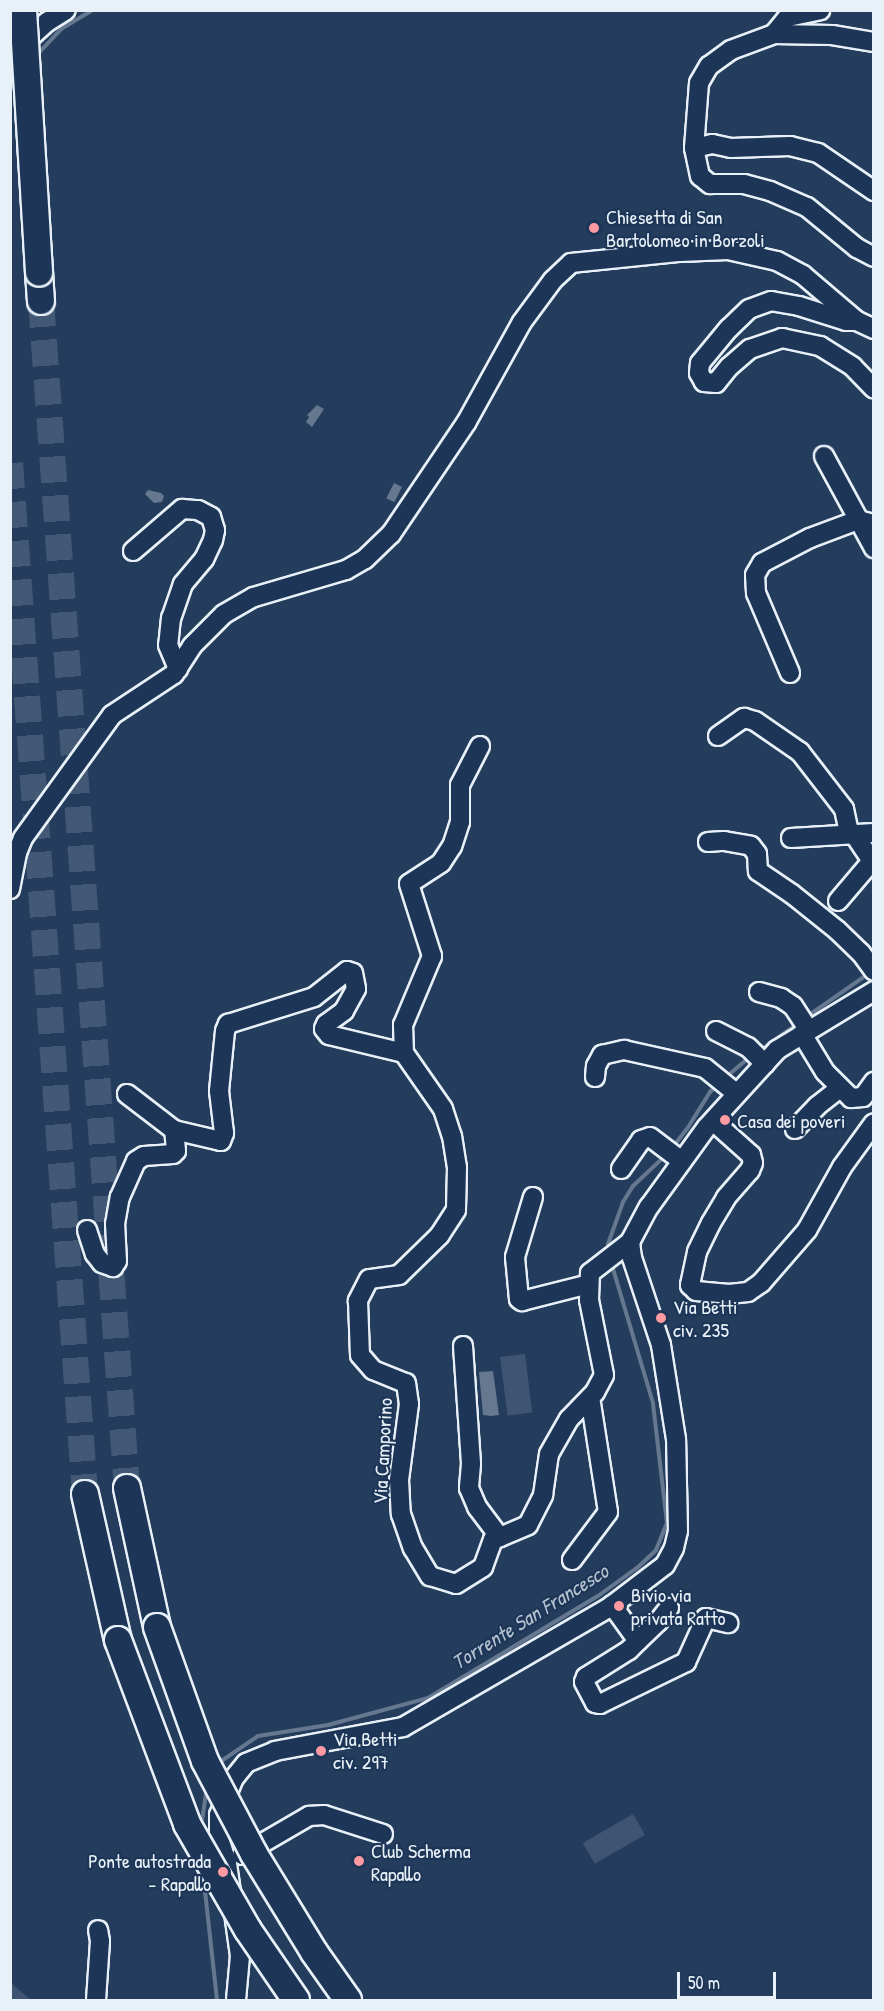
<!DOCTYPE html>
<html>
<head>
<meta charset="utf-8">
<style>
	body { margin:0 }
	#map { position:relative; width:884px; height:2011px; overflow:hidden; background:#253d5d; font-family:"Patrick Hand",sans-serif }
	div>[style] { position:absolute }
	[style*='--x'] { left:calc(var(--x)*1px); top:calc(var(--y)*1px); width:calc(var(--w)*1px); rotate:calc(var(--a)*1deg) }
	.green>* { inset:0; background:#3e5472; transform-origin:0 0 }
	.water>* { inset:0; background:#657890; transform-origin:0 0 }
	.stream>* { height:4px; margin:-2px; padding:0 2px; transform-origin:2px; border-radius:2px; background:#657890 }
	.highway-tunnel>* { height:26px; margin-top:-13px; transform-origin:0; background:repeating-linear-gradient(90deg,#425874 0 26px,transparent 0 39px) }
	.roads { filter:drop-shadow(2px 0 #e8f1f8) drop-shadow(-2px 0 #e8f1f8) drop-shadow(0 2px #e8f1f8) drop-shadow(0 -2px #e8f1f8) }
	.minor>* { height:18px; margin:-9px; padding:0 9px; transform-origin:9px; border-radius:9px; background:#1d3557 }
	.highway>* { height:26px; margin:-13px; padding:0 13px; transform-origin:13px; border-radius:13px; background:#1d3557 }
	.bridges { filter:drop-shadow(2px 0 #e8f1f8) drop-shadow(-2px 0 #e8f1f8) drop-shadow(0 2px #e8f1f8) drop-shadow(0 -2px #e8f1f8) }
	.highway-bridge>* { height:26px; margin:-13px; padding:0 13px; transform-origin:13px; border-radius:13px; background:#1d3557 }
	.dots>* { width:16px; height:16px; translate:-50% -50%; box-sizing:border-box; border:3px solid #1d3557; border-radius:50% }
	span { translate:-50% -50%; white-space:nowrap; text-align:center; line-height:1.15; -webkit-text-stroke:4.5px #1d3557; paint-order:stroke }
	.poi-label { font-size:20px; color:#e8f1f8 }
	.left { translate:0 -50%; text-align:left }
	.right { translate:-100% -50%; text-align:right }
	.street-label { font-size:20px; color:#e8f1f8 }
	.water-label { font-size:21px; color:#b4c1ce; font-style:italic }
	.frame { position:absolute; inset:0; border:12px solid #e8f1f8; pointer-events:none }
	.scale { position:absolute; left:677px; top:1972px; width:99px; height:27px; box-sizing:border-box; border:3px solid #e8f1f8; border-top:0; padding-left:8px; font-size:18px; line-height:21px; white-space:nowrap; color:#e8f1f8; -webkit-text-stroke:4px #1d3557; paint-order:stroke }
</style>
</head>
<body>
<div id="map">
	<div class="green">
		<i style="left:525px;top:1354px;width:59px;height:25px;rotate:83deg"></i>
		<i style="left:633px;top:1814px;width:24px;height:58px;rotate:60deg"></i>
		<i style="clip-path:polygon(10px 1983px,11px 1983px,31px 2000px,11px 2000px)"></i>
	</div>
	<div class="water">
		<i style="clip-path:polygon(317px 405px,324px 409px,312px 427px,306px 422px,309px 417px,307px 415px)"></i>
		<i style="left:394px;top:483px;width:9px;height:17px;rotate:27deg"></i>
		<i style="clip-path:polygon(148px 490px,161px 493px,164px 496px,162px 502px,154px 503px,145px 494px)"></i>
		<i style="clip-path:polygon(493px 1371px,499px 1415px,491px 1416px,483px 1415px,479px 1372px)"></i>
	</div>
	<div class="stream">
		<i style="--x:36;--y:56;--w:37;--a:-47"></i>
		<i style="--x:61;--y:29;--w:37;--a:-31"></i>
		<i style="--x:805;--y:1018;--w:77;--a:-34.9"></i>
		<i style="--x:759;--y:1051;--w:47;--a:-35.4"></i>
		<i style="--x:726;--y:1077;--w:31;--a:-40"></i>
		<i style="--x:672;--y:1148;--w:24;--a:-52"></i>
		<i style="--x:687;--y:1129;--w:44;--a:-58.1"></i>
		<i style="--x:710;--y:1092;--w:11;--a:-45"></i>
		<i style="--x:609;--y:1252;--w:8;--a:-97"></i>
		<i style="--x:608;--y:1244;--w:45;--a:-70.3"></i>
		<i style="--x:623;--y:1202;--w:19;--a:-58"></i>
		<i style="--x:633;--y:1186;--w:44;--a:-43.2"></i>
		<i style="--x:217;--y:1764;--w:50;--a:-34.3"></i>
		<i style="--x:258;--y:1736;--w:71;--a:-8.9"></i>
		<i style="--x:328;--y:1725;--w:104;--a:-15.1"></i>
		<i style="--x:428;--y:1698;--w:198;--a:-31"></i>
		<i style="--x:598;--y:1596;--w:48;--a:-35.7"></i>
		<i style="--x:637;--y:1568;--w:26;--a:-43"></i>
		<i style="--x:656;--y:1550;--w:29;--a:-68"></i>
		<i style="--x:667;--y:1523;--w:121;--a:-96.7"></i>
		<i style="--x:653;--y:1403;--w:147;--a:-106.6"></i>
		<i style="--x:201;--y:1827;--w:40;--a:-81.5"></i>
		<i style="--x:203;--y:1873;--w:128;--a:83.7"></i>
	</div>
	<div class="highway-tunnel">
		<i style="--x:41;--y:301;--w:1190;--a:85.86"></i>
		<i style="--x:10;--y:463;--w:1034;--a:85.84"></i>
	</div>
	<div class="roads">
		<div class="minor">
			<i style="--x:774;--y:34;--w:22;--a:-51"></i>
			<i style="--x:788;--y:17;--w:33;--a:-12"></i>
			<i style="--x:10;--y:56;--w:50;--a:-42.6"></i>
			<i style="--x:47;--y:22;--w:22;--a:-32"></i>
			<i style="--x:694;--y:148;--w:65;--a:-85.6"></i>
			<i style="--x:699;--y:83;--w:20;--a:-60"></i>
			<i style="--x:709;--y:66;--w:27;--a:-36"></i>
			<i style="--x:731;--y:50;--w:46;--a:-20.4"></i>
			<i style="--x:774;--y:34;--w:58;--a:1"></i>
			<i style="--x:832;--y:35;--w:43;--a:9.5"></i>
			<i style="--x:874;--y:191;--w:68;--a:-145.8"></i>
			<i style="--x:818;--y:153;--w:29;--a:-166"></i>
			<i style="--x:790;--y:146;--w:59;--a:178.1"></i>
			<i style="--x:731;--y:148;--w:19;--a:-168"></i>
			<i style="--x:712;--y:144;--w:18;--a:167"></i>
			<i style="--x:694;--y:148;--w:29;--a:78"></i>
			<i style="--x:700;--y:176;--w:13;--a:39"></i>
			<i style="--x:710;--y:184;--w:34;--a:0"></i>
			<i style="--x:744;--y:184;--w:27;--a:15"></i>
			<i style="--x:770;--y:191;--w:40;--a:23.4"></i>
			<i style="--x:807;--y:207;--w:65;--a:39.4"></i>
			<i style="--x:857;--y:248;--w:19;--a:28"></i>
			<i style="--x:857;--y:321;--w:11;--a:180"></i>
			<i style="--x:846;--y:321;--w:49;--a:-162.3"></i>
			<i style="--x:799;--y:306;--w:28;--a:-170"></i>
			<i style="--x:771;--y:301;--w:23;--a:160"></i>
			<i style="--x:749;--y:309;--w:28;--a:136"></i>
			<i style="--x:729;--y:328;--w:45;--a:129.6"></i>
			<i style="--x:700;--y:363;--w:10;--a:96"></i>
			<i style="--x:699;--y:373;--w:10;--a:61"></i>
			<i style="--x:704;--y:382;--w:12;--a:5"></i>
			<i style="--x:716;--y:383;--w:21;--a:-51"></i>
			<i style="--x:729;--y:367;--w:28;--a:-41"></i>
			<i style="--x:750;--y:349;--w:34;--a:-19"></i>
			<i style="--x:782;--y:338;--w:39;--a:12"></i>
			<i style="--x:820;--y:346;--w:39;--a:32"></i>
			<i style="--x:853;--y:367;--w:30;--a:46"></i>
			<i style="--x:824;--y:456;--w:105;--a:61.5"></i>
			<i style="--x:133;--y:551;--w:65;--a:-40.6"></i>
			<i style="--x:182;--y:509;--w:16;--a:4"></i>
			<i style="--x:198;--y:510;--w:15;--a:28"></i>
			<i style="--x:211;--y:517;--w:14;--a:73"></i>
			<i style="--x:215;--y:530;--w:10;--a:101"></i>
			<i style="--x:213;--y:540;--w:21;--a:115"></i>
			<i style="--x:204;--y:559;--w:33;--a:130"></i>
			<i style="--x:183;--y:584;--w:36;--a:109"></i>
			<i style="--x:171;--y:618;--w:27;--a:96"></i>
			<i style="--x:168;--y:645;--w:26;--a:67"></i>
			<i style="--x:790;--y:673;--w:87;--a:-113"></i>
			<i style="--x:756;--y:593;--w:18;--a:-93"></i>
			<i style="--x:755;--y:575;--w:14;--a:-60"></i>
			<i style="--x:762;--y:563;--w:54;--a:-27.5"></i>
			<i style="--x:810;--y:538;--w:51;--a:-20.6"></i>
			<i style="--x:858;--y:520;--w:16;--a:14"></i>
			<i style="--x:718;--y:736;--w:32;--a:-35"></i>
			<i style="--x:744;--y:718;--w:11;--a:15"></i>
			<i style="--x:755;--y:721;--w:55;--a:34.6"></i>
			<i style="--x:800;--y:752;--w:72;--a:52.3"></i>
			<i style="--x:844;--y:809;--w:25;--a:78"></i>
			<i style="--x:480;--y:746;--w:44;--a:117.1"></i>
			<i style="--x:460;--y:785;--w:37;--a:90"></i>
			<i style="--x:460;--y:822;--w:25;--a:108"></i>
			<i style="--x:452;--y:846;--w:20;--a:123"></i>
			<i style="--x:441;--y:863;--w:38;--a:147"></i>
			<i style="--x:409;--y:884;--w:76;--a:72.3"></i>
			<i style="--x:432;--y:956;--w:75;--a:112.8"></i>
			<i style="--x:403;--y:1025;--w:28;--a:88"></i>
			<i style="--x:404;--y:1053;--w:68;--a:55.1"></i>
			<i style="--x:443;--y:1109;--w:28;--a:72"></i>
			<i style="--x:452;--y:1136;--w:32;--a:81"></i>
			<i style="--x:457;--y:1168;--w:42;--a:91.4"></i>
			<i style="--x:456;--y:1210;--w:30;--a:123"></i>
			<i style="--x:440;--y:1235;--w:57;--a:135.7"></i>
			<i style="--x:399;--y:1275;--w:30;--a:172"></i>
			<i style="--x:369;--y:1279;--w:25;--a:117"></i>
			<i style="--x:358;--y:1301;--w:54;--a:87.9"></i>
			<i style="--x:360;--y:1355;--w:20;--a:49"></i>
			<i style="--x:373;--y:1370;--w:35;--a:22"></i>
			<i style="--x:406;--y:1383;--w:21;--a:82"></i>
			<i style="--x:409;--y:1404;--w:77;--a:97.5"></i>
			<i style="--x:399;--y:1480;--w:34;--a:87"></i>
			<i style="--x:401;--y:1514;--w:36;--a:71"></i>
			<i style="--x:413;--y:1548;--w:33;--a:59"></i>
			<i style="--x:430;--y:1576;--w:27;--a:17"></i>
			<i style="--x:456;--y:1584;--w:32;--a:-32"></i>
			<i style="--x:483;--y:1567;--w:29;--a:-70"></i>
			<i style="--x:493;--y:1540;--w:38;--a:-23"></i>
			<i style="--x:528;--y:1525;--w:34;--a:-63"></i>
			<i style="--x:543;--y:1495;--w:41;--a:-81.7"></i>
			<i style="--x:549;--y:1454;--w:40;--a:-60.3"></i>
			<i style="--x:569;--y:1419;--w:37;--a:-46"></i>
			<i style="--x:595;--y:1392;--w:19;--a:-62"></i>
			<i style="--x:604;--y:1375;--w:76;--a:-101.3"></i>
			<i style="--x:589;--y:1300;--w:27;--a:-88"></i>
			<i style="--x:590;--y:1273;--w:51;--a:-37.8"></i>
			<i style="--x:791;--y:838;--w:83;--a:-3.4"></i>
			<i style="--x:708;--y:842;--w:16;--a:-4"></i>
			<i style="--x:724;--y:841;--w:27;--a:10"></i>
			<i style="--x:751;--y:846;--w:10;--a:53"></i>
			<i style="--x:757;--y:854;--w:17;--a:87"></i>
			<i style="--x:758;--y:871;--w:41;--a:34.1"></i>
			<i style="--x:792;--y:894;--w:58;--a:38.7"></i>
			<i style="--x:837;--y:930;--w:33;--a:44"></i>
			<i style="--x:861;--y:953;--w:22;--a:54"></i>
			<i style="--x:10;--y:889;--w:37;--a:-79"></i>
			<i style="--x:17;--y:853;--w:16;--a:-68"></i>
			<i style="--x:23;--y:838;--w:152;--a:-54.1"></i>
			<i style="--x:112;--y:715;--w:74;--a:-33.5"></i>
			<i style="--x:174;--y:674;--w:33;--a:-57"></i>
			<i style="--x:192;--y:646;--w:45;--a:-45"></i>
			<i style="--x:224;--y:614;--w:34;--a:-30"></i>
			<i style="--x:254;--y:597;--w:96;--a:-16.4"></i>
			<i style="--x:346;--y:570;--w:22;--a:-30"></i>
			<i style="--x:365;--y:559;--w:36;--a:-44"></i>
			<i style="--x:391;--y:534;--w:134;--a:-56"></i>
			<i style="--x:466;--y:423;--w:115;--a:-61"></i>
			<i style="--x:522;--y:322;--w:52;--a:-53.6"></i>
			<i style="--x:553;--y:280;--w:25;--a:-43"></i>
			<i style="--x:571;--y:263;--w:110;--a:-5.8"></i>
			<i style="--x:680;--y:252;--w:48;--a:-2.4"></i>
			<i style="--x:728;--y:250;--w:50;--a:12.7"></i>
			<i style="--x:777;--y:261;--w:30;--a:28"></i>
			<i style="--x:803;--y:275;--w:71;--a:40.4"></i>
			<i style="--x:857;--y:321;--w:19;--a:25"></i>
			<i style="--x:838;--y:901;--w:52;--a:-49.6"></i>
			<i style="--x:872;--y:861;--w:34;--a:-124"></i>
			<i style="--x:759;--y:992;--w:23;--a:15"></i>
			<i style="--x:781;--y:998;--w:14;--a:34"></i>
			<i style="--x:793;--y:1006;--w:27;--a:57"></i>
			<i style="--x:716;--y:1031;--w:36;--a:27"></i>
			<i style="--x:748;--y:1047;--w:24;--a:45"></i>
			<i style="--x:802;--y:1034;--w:44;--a:58.8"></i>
			<i style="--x:825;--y:1072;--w:37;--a:45"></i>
			<i style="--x:851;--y:1098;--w:12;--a:-5"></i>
			<i style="--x:863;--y:1097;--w:19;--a:-54"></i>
			<i style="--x:595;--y:1077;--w:11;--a:-85"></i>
			<i style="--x:596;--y:1066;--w:13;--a:-61"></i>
			<i style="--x:602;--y:1055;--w:23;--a:-13"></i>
			<i style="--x:624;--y:1050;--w:83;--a:12.5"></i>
			<i style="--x:705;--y:1068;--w:41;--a:39.1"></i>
			<i style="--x:127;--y:1094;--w:59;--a:37.5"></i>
			<i style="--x:174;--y:1130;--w:48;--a:13.2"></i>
			<i style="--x:221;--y:1141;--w:9;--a:-69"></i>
			<i style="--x:224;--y:1133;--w:42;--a:-96.8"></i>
			<i style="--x:219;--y:1091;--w:60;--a:-84.3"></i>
			<i style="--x:225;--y:1031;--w:8;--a:-67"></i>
			<i style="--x:228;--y:1024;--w:90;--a:-17.4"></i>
			<i style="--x:314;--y:997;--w:42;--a:-38.2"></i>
			<i style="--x:347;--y:971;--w:6;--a:18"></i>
			<i style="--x:353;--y:973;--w:16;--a:79"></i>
			<i style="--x:356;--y:989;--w:25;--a:119"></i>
			<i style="--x:344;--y:1011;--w:22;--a:144"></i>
			<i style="--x:326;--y:1024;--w:5;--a:112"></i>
			<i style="--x:324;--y:1029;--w:8;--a:50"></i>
			<i style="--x:329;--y:1035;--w:77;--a:13.5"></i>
			<i style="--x:713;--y:1121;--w:51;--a:41.8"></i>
			<i style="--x:751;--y:1155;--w:8;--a:76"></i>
			<i style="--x:753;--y:1163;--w:8;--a:113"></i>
			<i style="--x:750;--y:1170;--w:37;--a:131"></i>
			<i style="--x:726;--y:1198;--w:29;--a:121"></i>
			<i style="--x:711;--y:1223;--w:32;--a:116"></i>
			<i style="--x:697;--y:1252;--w:34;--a:102"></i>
			<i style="--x:690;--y:1285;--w:8;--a:45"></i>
			<i style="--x:696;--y:1291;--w:33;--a:5"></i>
			<i style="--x:729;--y:1294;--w:19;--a:-6"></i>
			<i style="--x:748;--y:1292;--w:16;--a:-35"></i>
			<i style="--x:761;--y:1283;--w:70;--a:-49"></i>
			<i style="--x:807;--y:1230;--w:72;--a:-60.9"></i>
			<i style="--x:842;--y:1167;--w:54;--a:-54"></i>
			<i style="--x:795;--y:1129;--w:32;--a:-46"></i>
			<i style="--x:817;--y:1106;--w:28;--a:-38"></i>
			<i style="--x:621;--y:1169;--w:35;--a:-55"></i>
			<i style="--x:641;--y:1140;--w:9;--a:-18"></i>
			<i style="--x:650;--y:1137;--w:40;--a:37"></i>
			<i style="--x:533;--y:1197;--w:63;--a:106.7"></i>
			<i style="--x:515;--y:1257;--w:42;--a:84.6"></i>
			<i style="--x:519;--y:1299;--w:4;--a:34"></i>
			<i style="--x:522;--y:1301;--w:69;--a:-14.2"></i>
			<i style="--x:87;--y:1230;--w:25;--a:72"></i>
			<i style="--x:95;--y:1254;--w:11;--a:52"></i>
			<i style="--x:102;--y:1263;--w:12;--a:20"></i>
			<i style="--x:113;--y:1267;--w:7;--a:-56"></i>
			<i style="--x:117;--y:1261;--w:37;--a:-93"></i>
			<i style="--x:115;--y:1224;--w:27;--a:-80"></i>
			<i style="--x:120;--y:1197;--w:39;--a:-66"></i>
			<i style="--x:136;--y:1161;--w:9;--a:-32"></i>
			<i style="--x:144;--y:1156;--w:29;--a:-4"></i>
			<i style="--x:173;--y:1154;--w:4;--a:-45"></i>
			<i style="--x:176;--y:1151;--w:21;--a:-95"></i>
			<i style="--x:463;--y:1346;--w:118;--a:86.1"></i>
			<i style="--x:471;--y:1464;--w:24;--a:95"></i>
			<i style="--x:469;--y:1488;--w:21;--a:67"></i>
			<i style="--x:477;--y:1507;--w:38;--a:53"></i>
			<i style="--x:572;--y:1560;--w:60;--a:-53.1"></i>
			<i style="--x:608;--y:1512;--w:116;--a:-98.9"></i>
			<i style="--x:612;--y:1605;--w:44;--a:54.2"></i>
			<i style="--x:638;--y:1641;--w:13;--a:135"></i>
			<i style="--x:629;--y:1650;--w:51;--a:147.9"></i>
			<i style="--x:586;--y:1677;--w:5;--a:112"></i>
			<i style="--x:584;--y:1682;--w:24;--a:62"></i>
			<i style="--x:595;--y:1703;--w:5;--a:11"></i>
			<i style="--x:600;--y:1704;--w:96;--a:-26"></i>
			<i style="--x:686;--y:1662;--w:48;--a:-65.6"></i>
			<i style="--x:706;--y:1618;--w:23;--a:13"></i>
			<i style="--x:638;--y:1641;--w:28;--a:-44"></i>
			<i style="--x:658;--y:1622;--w:18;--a:-52"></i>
			<i style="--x:242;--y:1855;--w:78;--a:-30.2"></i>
			<i style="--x:309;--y:1816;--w:15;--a:-4"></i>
			<i style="--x:324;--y:1815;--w:62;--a:17.9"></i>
			<i style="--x:96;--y:2000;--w:59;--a:-86.1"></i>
			<i style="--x:100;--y:1941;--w:11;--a:-100"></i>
			<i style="--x:236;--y:2000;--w:44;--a:-84.8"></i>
			<i style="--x:240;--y:1956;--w:94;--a:-98"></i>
			<i style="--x:227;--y:1863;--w:26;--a:-108"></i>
			<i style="--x:219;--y:1838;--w:23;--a:-90"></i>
			<i style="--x:219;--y:1815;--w:40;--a:-68"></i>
			<i style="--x:234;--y:1778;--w:19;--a:-51"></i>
			<i style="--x:246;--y:1763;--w:31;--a:-22"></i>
			<i style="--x:275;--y:1751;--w:130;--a:-10.6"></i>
			<i style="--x:403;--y:1727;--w:239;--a:-30.1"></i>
			<i style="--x:610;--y:1607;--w:69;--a:-37.4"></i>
			<i style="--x:665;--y:1565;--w:19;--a:-62"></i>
			<i style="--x:674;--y:1548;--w:17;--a:-77"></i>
			<i style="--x:678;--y:1531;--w:92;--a:-91.2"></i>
			<i style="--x:676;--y:1439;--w:95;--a:-99.1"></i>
			<i style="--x:661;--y:1345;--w:92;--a:-108.4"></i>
			<i style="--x:632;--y:1258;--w:16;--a:-97"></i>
			<i style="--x:630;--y:1242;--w:40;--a:-62"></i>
			<i style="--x:649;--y:1207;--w:99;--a:-54.1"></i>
			<i style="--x:707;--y:1127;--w:104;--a:-47.7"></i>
			<i style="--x:777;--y:1050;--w:114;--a:-31.3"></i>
		</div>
		<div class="highway">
			<i style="--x:39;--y:273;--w:28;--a:86"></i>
			<i style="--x:127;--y:1488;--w:142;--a:77.8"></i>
			<i style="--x:85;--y:1494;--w:150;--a:77.3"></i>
		</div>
	</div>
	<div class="bridges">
		<div class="highway-bridge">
			<i style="--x:23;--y:10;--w:263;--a:86.5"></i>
			<i style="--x:157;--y:1627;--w:142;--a:70.3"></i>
			<i style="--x:205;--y:1761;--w:105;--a:62.2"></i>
			<i style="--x:254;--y:1854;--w:115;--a:58.5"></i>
			<i style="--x:314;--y:1952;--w:59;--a:54.7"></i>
			<i style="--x:118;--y:1640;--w:197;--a:69.4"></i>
			<i style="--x:187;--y:1824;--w:122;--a:60.1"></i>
			<i style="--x:248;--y:1930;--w:85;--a:55.6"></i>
		</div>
	</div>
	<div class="dots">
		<i style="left:594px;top:228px;background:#ff9aa2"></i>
		<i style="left:725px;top:1120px;background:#ff9aa2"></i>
		<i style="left:661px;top:1318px;background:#ff9aa2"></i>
		<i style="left:619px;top:1606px;background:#ff9aa2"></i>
		<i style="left:321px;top:1751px;background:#ff9aa2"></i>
		<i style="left:359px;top:1861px;background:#ff9aa2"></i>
		<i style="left:223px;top:1872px;background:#ff9aa2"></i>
	</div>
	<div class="poi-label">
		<span class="left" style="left:606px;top:228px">Chiesetta di San<br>Bartolomeo in Borzoli</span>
		<span class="left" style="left:737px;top:1120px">Casa dei poveri</span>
		<span class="left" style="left:673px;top:1318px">Via Betti<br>civ. 235</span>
		<span class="left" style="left:631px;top:1606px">Bivio via<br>privata Ratto</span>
		<span class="left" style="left:333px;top:1750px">Via Betti<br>civ. 297</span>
		<span class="left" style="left:371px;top:1862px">Club Scherma<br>Rapallo</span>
		<span class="right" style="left:211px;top:1872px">Ponte autostrada<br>- Rapallo</span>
	</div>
	<div class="street-label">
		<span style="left:382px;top:1451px;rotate:-87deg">Via Camporino</span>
	</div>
	<div class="water-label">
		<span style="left:530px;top:1617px;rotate:-32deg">Torrente San Francesco</span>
	</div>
	<div class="frame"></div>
	<div class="scale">50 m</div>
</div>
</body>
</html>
